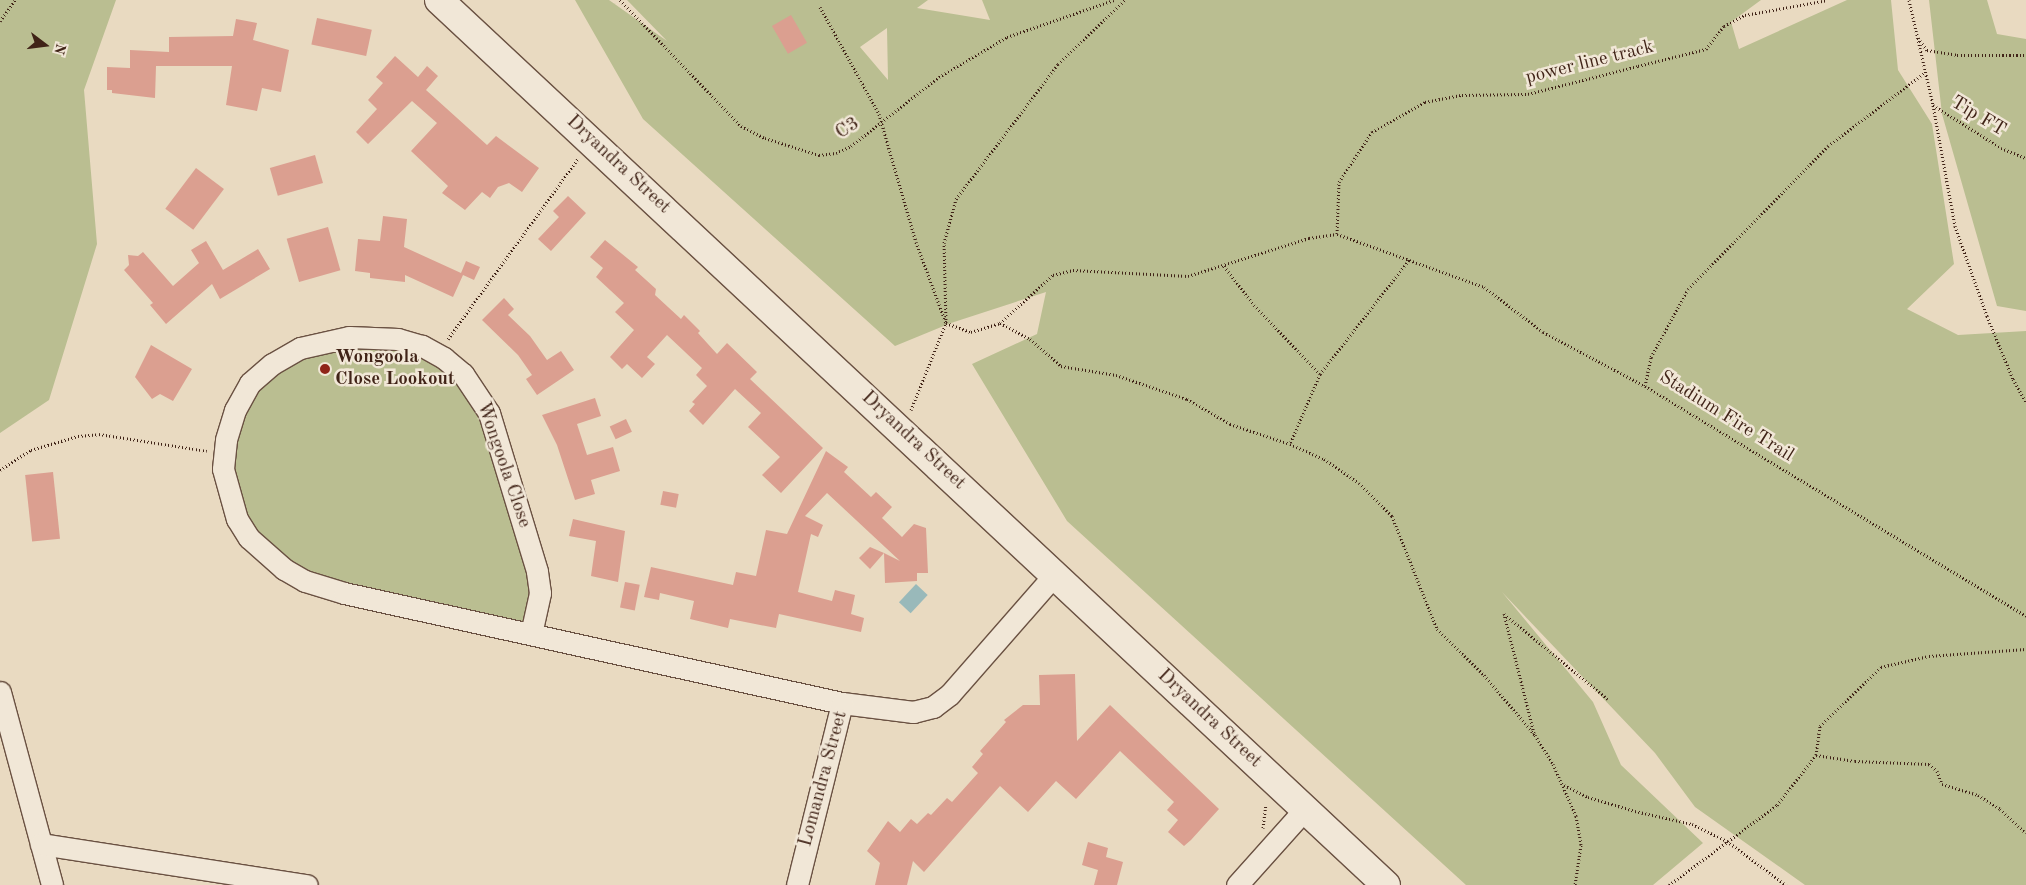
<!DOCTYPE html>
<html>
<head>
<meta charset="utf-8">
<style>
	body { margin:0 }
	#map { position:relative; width:2026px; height:885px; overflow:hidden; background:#e9dac1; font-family:"Old Standard TT",serif }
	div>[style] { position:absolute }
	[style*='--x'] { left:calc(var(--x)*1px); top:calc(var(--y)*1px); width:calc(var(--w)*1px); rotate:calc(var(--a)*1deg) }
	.green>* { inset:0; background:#babe91 }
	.water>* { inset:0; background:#99b9ba; transform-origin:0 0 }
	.building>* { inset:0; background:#db9f90; transform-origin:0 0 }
	.path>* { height:3px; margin-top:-1.5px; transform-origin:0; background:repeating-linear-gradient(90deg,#402317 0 1px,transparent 0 3.5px) }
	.roads { filter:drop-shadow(1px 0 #6a5142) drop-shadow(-1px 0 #6a5142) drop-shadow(0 1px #6a5142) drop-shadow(0 -1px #6a5142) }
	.street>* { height:21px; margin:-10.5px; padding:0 10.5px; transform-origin:10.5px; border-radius:10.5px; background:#f1e7d7 }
	.secondary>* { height:28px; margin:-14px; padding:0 14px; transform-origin:14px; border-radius:14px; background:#f1e7d7 }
	.dots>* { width:14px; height:14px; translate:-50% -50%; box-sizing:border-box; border:2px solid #f1e7d7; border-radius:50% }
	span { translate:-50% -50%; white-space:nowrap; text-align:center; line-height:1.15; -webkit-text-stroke:5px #f1e7d7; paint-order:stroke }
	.street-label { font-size:19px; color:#402317 }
	.poi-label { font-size:19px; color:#402317; font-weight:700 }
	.left { translate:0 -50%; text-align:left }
	.north { position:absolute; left:20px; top:20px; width:50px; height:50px; -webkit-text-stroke:4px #f1e7d7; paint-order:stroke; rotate:105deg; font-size:14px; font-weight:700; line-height:20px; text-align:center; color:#402317 }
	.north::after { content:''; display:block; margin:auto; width:18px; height:22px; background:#402317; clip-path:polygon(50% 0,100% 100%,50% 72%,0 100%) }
</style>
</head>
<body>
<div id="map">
	<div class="green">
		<i style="clip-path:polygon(0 0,116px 0,84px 90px,97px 244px,49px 400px,0 433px)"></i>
		<i style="clip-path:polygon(evenodd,575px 0,609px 0,667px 41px,627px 0,928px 0,917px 8px,990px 20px,982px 0,1761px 0,1731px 22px,1739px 49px,1847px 0,1891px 0,1898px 70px,1932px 124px,1954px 264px,1907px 309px,1958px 335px,2026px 331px,2026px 885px,1805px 885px,1695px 807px,1655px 753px,1502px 592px,1593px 702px,1621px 765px,1703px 843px,1653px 885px,1466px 885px,1067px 521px,972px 364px,1037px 334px,1046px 292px,951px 323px,895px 346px,643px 119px,575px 0,887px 28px,887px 29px,888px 80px,860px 47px,887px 28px)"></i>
		<i style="clip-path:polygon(1929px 0,1987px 0,1997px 34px,2026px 39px,2026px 311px,1997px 306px,1942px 114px)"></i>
		<i style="clip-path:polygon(398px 339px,478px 391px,537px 571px,531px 634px,344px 593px,249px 538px,226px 440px,272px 364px,300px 348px)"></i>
	</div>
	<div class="water">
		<i style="left:916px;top:584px;width:16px;height:25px;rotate:43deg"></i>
	</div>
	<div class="building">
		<i style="left:791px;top:15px;width:32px;height:22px;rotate:60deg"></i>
		<i style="left:317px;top:18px;width:56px;height:27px;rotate:12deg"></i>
		<i style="clip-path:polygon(236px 19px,257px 23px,253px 40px,289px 50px,281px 92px,262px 88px,257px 111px,226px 105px,232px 66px,156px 66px,155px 98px,112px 93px,112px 90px,107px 90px,107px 67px,130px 68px,130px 50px,169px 52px,169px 37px,233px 36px)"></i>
		<i style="clip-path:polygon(395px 56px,418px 77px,427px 66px,438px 76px,426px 90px,487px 145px,496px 136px,539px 168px,522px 192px,509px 183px,498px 187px,490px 198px,482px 192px,465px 210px,442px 193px,448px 186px,411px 151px,437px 123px,412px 101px,368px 144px,356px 132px,377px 109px,368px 100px,383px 83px,376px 77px)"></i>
		<i style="left:315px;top:155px;width:29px;height:47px;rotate:74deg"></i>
		<i style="left:196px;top:168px;width:35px;height:51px;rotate:37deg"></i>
		<i style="clip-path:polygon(568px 196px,586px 213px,551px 251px,538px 239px,559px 217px,553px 211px)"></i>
		<i style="clip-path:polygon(383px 216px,407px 219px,404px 247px,461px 273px,466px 261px,480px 267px,474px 280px,463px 275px,453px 297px,405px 275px,405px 282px,370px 278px,370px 273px,355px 271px,358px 239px,380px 241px)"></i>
		<i style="left:328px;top:227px;width:45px;height:43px;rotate:74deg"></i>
		<i style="clip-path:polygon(605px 240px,638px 267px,635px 270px,656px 289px,655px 295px,681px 319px,684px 315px,700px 331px,698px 333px,717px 354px,727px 343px,757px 372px,750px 379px,823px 448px,781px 493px,762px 475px,780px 457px,748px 427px,761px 413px,735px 389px,703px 425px,689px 411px,695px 404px,692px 402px,707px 386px,696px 375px,702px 368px,667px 335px,647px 357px,655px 364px,642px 378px,627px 364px,622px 369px,610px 357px,634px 330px,615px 312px,624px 303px,596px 277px,603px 268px,590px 257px)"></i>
		<i style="clip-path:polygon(206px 241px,223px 270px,258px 249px,270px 269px,220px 299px,212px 284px,166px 324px,150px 305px,153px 303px,124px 270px,129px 265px,128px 255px,138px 256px,143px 252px,173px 286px,199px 263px,191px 250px)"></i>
		<i style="clip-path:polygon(504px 298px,514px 309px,508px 315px,530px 336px,547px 360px,561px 351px,574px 370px,537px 395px,526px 379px,532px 375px,518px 355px,482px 320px)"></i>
		<i style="clip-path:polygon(151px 345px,192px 369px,173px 401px,160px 394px,152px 399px,135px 377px)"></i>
		<i style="clip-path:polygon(595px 398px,601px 416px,577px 424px,587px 455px,613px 447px,620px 471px,591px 480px,595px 494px,575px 500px,557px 445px,542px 415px)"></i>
		<i style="left:626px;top:419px;width:14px;height:18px;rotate:65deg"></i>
		<i style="clip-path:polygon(826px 451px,848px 467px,844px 472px,871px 497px,876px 492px,892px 507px,882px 518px,902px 537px,914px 524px,926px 528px,928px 573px,917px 573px,917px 581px,885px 583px,884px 553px,900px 561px,827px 493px,805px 516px,823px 525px,818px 537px,811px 534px,798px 592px,832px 601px,835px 590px,855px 595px,851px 614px,864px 618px,861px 632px,779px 614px,776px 628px,730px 619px,728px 628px,690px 619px,694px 601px,660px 593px,659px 600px,644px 597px,651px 567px,733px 585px,736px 572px,756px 576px,766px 530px,787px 534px)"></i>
		<i style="left:53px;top:472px;width:67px;height:28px;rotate:84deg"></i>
		<i style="left:663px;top:491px;width:16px;height:14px;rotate:11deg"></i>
		<i style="clip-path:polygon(573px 519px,625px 531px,618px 582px,591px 576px,596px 541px,569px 536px)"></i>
		<i style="clip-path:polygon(870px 547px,884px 553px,870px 569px,859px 558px)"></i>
		<i style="left:625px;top:582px;width:15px;height:26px;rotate:11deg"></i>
		<i style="clip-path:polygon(1075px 674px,1077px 741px,1110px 705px,1219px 809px,1191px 840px,1184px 846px,1168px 832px,1178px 820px,1167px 810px,1174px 802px,1120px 751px,1076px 799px,1056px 781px,1028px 812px,1000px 786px,924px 872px,913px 861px,907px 885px,875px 885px,880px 863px,867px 851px,888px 821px,900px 832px,911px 819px,917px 824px,928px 813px,931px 815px,947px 798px,952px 802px,978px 773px,972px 767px,983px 754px,980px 751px,1006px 722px,1004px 720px,1023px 705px,1040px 705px,1039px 675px)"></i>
		<i style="clip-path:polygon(1088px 842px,1108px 848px,1106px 857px,1123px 862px,1117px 885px,1094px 885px,1098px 870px,1082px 865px)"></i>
	</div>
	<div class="path">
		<i style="--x:620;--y:0;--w:175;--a:46.2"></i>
		<i style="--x:741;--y:126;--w:27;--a:27"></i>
		<i style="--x:765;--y:138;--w:57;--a:17.5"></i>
		<i style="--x:819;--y:155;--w:17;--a:-7"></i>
		<i style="--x:836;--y:153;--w:17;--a:-25"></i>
		<i style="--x:851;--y:146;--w:112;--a:-38.1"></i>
		<i style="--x:939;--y:77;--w:79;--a:-30.5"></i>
		<i style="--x:1007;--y:37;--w:113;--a:-19.1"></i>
		<i style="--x:1909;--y:0;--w:108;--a:77.1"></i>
		<i style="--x:1933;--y:105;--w:80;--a:32.3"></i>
		<i style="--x:2001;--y:148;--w:27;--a:22"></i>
		<i style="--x:820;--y:7;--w:122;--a:61.1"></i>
		<i style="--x:879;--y:114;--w:133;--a:73.9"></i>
		<i style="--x:916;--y:242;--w:86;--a:69.7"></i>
		<i style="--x:946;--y:323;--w:27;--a:20"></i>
		<i style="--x:971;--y:332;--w:30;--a:-17"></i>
		<i style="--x:1000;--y:323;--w:72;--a:-42.2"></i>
		<i style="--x:1053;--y:275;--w:21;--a:-14"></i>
		<i style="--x:1073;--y:270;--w:115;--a:3"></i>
		<i style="--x:1188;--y:276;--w:127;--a:-17.4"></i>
		<i style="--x:1309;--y:238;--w:28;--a:-8"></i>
		<i style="--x:1337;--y:234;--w:156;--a:19.8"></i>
		<i style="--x:1484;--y:287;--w:74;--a:37.3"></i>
		<i style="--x:1543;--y:332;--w:115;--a:27.9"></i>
		<i style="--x:1645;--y:386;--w:445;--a:31.1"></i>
		<i style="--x:0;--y:21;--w:26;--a:-54"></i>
		<i style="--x:1918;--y:38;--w:15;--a:53"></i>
		<i style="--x:1927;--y:50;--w:30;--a:9"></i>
		<i style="--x:1957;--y:55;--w:69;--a:0"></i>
		<i style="--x:1933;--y:105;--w:123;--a:79.7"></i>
		<i style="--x:1955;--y:226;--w:96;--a:70.4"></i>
		<i style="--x:1987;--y:316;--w:68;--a:67.6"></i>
		<i style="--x:2013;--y:379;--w:26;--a:61"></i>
		<i style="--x:1337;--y:234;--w:52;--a:-87.8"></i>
		<i style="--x:1339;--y:182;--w:60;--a:-56.6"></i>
		<i style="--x:1372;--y:132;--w:61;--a:-29.5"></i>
		<i style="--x:1425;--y:102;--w:38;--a:-11"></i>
		<i style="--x:1462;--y:95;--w:66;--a:-0.9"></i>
		<i style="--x:1528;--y:94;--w:114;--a:-14.3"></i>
		<i style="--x:1638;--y:66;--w:70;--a:-14"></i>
		<i style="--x:1706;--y:49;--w:29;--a:-52"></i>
		<i style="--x:1724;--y:26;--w:24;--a:-28"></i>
		<i style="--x:1745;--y:15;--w:84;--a:-10.2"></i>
		<i style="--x:1224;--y:266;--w:49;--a:52.4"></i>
		<i style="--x:1254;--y:305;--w:95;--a:46.3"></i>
		<i style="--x:1320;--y:374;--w:76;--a:113.2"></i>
		<i style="--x:1000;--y:323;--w:34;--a:28"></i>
		<i style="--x:1030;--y:339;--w:41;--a:41.1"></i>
		<i style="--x:1061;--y:366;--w:56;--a:9.3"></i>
		<i style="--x:1116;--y:375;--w:75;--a:18.7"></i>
		<i style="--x:1187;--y:399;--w:50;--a:30.2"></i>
		<i style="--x:1230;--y:424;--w:63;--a:18.4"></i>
		<i style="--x:1290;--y:444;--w:37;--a:24"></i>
		<i style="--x:1324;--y:459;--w:42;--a:34.4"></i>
		<i style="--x:1359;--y:483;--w:47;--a:45"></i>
		<i style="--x:1392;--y:516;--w:122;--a:68.3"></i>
		<i style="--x:1437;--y:629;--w:66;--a:44.4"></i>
		<i style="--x:1484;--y:675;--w:79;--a:49.6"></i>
		<i style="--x:1535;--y:735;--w:34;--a:58"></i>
		<i style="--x:1553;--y:764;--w:57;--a:66.1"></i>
		<i style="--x:1576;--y:816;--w:29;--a:80"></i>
		<i style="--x:1581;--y:845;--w:40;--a:98.5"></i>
		<i style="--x:448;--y:339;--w:222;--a:-54.2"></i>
		<i style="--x:1320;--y:374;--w:146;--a:-52"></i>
		<i style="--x:1645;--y:386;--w:30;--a:-78"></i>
		<i style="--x:1651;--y:357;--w:77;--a:-61.4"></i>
		<i style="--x:1688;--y:289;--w:200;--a:-45.6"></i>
		<i style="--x:1828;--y:146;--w:121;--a:-37.2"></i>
		<i style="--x:911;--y:410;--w:94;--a:-68.1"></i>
		<i style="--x:946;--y:323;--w:80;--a:-91.4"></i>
		<i style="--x:944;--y:243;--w:46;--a:-74.7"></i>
		<i style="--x:956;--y:199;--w:169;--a:-52.9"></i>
		<i style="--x:1058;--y:64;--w:93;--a:-43.7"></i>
		<i style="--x:0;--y:470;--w:37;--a:-33"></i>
		<i style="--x:31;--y:450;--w:49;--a:-16.6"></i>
		<i style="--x:78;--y:436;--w:21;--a:-5"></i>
		<i style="--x:99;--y:434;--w:109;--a:8.9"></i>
		<i style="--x:1534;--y:733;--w:123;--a:-104.1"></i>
		<i style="--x:1504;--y:614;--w:134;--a:39.3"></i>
		<i style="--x:1816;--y:755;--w:39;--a:9"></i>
		<i style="--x:1855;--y:761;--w:74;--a:2.3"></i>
		<i style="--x:1929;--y:764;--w:11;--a:41"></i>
		<i style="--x:1937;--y:771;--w:14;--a:69"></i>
		<i style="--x:1942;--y:784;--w:38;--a:17"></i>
		<i style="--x:1978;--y:795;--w:26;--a:32"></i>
		<i style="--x:2000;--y:809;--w:35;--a:43"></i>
		<i style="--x:1564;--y:785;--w:27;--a:27"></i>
		<i style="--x:1588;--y:797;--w:49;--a:16.6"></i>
		<i style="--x:1635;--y:811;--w:58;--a:12.8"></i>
		<i style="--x:1692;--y:824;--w:39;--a:26"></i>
		<i style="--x:1727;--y:841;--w:74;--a:36.7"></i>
		<i style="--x:1263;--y:828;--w:23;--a:-83"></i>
		<i style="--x:1669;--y:885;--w:134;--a:-36.5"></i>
		<i style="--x:1777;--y:805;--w:63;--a:-52"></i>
		<i style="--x:1816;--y:755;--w:29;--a:-82"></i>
		<i style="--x:1820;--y:726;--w:85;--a:-44"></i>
		<i style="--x:1881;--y:667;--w:49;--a:-12.9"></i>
		<i style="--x:1929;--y:656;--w:97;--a:-4.1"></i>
	</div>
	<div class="roads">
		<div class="street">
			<i style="--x:531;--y:634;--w:42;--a:-77.6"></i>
			<i style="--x:540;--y:593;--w:22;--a:-98"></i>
			<i style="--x:537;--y:571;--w:165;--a:-106.9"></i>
			<i style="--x:489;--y:413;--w:47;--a:-123.7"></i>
			<i style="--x:463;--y:374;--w:25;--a:-140"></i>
			<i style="--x:444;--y:358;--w:25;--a:-151"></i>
			<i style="--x:422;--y:346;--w:25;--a:-164"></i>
			<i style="--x:398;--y:339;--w:49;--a:-177.7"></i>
			<i style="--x:349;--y:337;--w:50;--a:167.3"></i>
			<i style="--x:300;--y:348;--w:32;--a:150"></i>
			<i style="--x:272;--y:364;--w:29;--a:139"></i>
			<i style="--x:250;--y:383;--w:31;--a:119"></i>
			<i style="--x:235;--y:410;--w:31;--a:107"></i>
			<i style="--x:226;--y:440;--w:29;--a:96"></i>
			<i style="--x:223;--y:469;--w:52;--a:74.4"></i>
			<i style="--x:237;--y:519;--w:22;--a:58"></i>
			<i style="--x:249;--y:538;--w:47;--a:41.5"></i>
			<i style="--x:284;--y:569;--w:24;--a:30"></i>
			<i style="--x:305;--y:581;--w:41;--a:17.1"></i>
			<i style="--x:344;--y:593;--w:510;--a:12.46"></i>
			<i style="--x:842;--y:703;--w:72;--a:7.2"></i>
			<i style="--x:913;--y:712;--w:21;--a:-14"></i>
			<i style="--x:933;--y:707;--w:21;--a:-37"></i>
			<i style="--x:950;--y:694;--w:159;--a:-48.8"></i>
			<i style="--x:0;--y:692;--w:200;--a:74.9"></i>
			<i style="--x:41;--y:844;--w:269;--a:8.8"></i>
			<i style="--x:797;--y:885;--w:187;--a:-76.1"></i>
			<i style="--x:1237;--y:885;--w:102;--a:-48.2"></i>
		</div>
		<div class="secondary">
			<i style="--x:439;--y:0;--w:1296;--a:43.06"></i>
		</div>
	</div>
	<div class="dots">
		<i style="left:325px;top:369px;background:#8f2418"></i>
	</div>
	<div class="street-label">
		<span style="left:1590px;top:63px;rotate:-14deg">power line track</span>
		<span style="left:1978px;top:117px;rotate:31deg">Tip FT</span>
		<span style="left:848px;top:129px;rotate:-33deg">C3</span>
		<span style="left:618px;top:165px;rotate:43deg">Dryandra Street</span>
		<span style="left:1726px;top:417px;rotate:32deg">Stadium Fire Trail</span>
		<span style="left:913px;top:441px;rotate:43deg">Dryandra Street</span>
		<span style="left:503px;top:465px;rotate:71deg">Wongoola Close</span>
		<span style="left:1209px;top:719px;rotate:43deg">Dryandra Street</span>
		<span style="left:824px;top:779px;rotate:-75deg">Lomandra Street</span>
	</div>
	<div class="poi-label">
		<span class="left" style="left:335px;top:369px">Wongoola<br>Close Lookout</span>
	</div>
	<div class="north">N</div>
</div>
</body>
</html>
